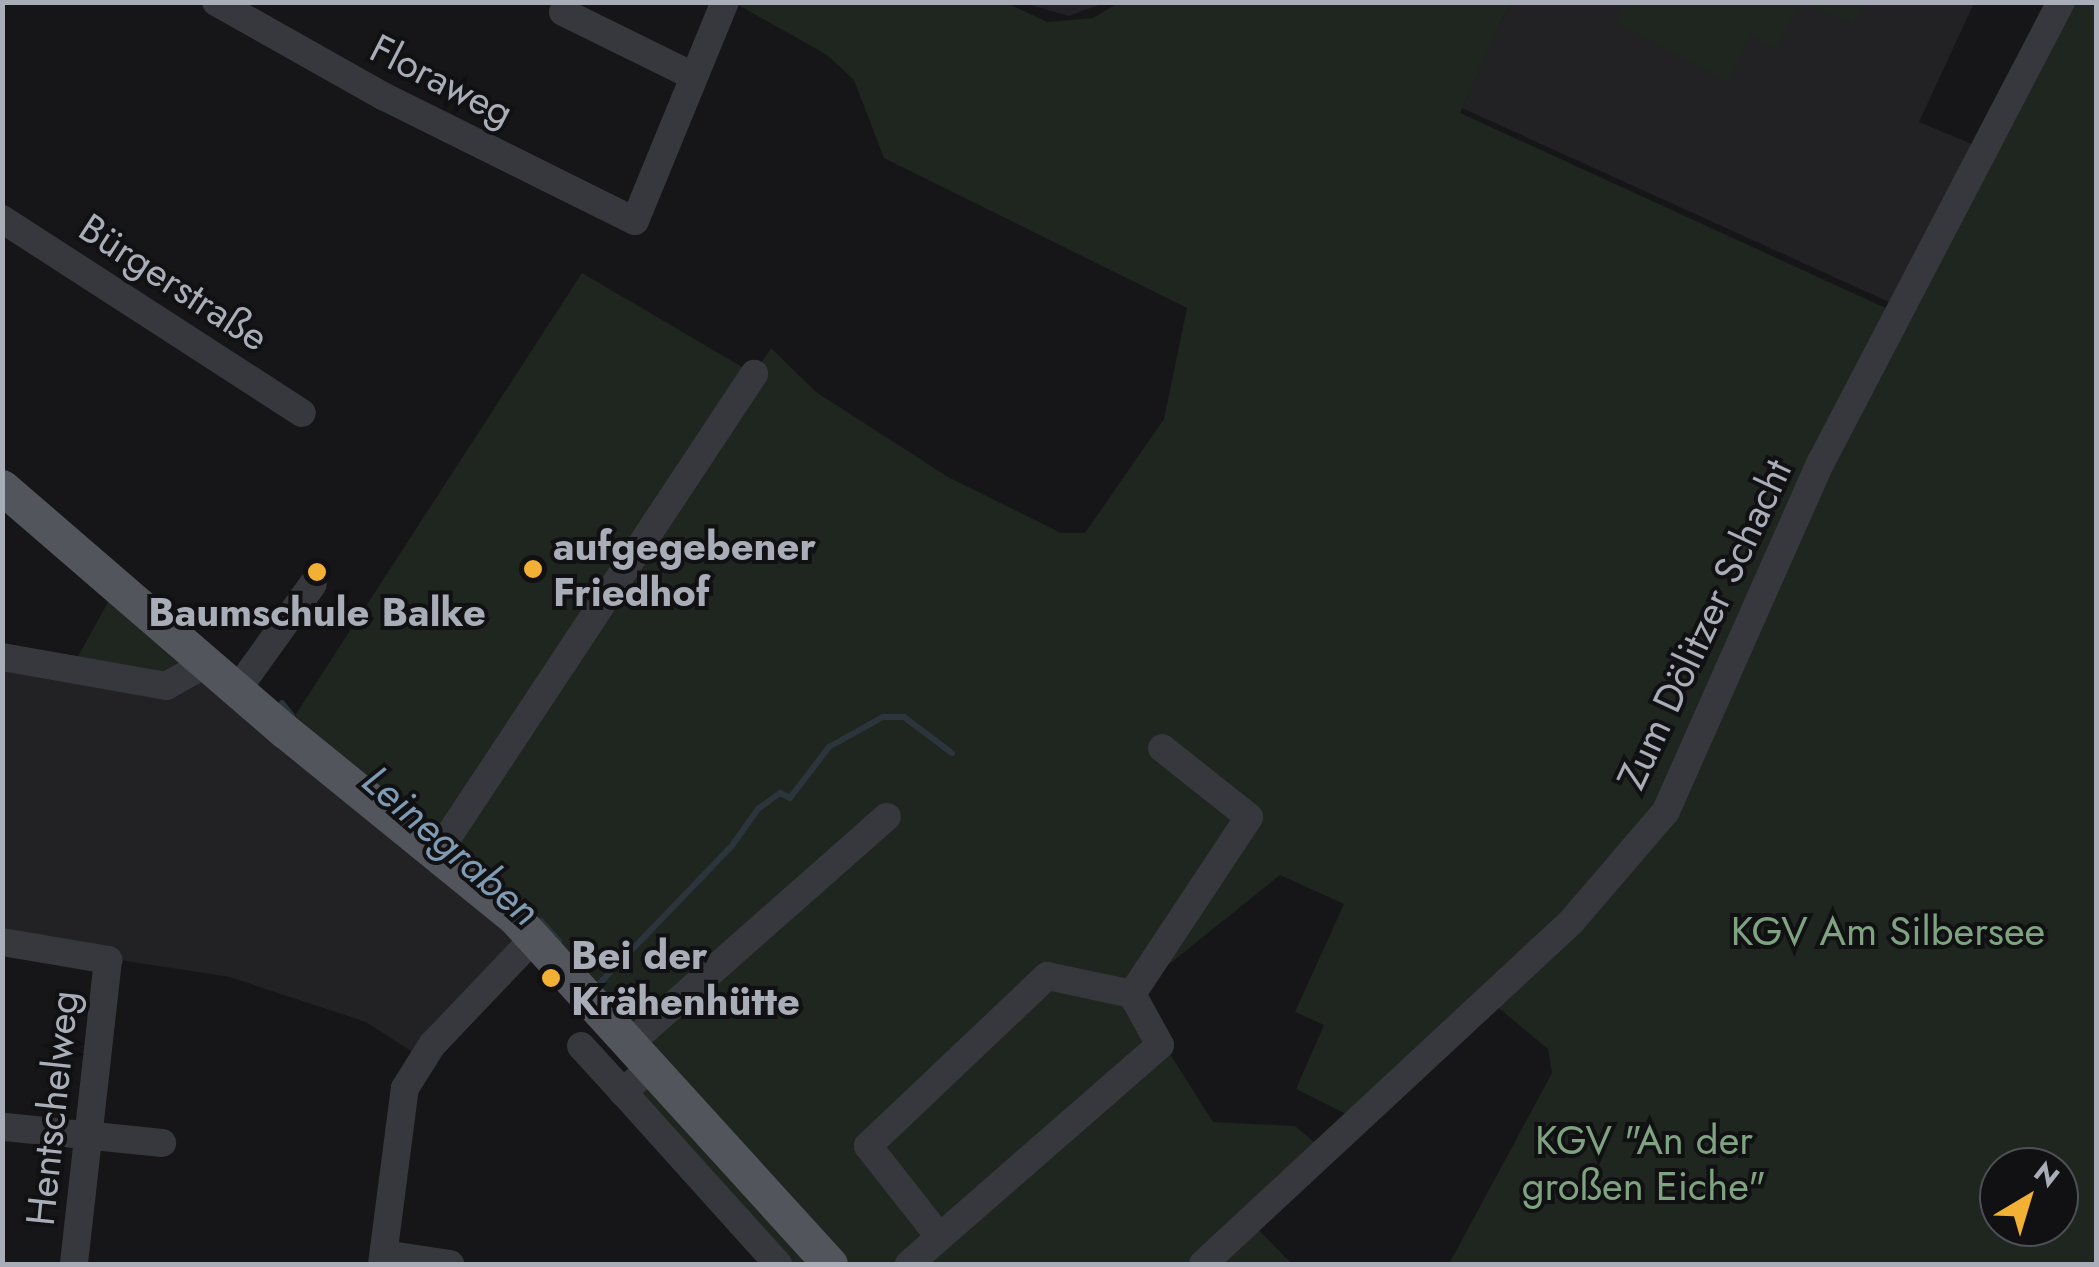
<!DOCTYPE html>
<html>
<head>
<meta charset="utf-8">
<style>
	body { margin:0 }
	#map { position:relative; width:2099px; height:1267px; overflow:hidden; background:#161618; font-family:Jost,sans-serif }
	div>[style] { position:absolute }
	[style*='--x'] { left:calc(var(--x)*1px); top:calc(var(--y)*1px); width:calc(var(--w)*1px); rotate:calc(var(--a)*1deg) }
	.built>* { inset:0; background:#222225 }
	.green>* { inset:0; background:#1e261f }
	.stream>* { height:6px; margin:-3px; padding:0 3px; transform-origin:3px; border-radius:3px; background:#2c353c }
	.minor>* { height:28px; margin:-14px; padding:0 14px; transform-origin:14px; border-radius:14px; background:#37383d }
	.major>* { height:35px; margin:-17.5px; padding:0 17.5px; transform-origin:17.5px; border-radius:17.5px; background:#53555c }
	.dots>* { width:28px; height:28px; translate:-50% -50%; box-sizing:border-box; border:5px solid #111113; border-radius:50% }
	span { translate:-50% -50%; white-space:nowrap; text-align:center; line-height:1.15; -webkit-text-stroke:8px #111113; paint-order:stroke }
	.street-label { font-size:40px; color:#a8adb8 }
	.poi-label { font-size:40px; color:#a8adb8; font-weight:700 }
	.left { translate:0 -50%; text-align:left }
	.park-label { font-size:40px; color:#7fa381 }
	.water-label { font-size:42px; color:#7f9bb3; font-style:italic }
	.frame { position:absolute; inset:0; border:5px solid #a8adb8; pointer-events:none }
	.north { position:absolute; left:1979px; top:1147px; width:100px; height:100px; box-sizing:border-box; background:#111113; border:2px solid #4d4f55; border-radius:50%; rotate:38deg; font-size:28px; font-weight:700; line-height:40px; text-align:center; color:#a8adb8 }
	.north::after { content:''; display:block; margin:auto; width:35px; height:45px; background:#f2b134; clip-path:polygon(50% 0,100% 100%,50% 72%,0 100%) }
</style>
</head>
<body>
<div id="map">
	<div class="built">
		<i style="clip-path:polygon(1024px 3px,1104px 3px,1069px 16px)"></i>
		<i style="clip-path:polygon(1510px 3px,1974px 3px,1919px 122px,1979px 147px,1900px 307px,1462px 108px)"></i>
		<i style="clip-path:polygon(2px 657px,207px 663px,535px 937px,422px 1058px,366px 1022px,230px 977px,3px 942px)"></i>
	</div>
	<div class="green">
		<i style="clip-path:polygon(evenodd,1120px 2px,1510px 3px,1460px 113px,1903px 316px,2061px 3px,2096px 3px,2096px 1264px,1449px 1264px,1552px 1073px,1548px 1049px,1488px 999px,1358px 1120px,1296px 1089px,1324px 1025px,1295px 1012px,1344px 904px,1280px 875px,1132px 994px,1213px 1122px,1295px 1126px,1325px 1151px,1250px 1221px,1292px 1264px,778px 1264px,623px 1092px,648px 1069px,535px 937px,285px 731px,582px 273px,754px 374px,771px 348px,816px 392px,948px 477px,1061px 533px,1085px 533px,1164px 419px,1187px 308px,884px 158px,854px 80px,827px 55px,735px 3px,1007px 3px,1047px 22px,1093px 18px,1120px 2px,1999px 1167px,2059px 1167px,2059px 1227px,1999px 1227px,1999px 1167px)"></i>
		<i style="clip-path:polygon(1625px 3px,1625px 2px,1799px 3px,1776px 49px,1750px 36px,1728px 81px,1616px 24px)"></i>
		<i style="clip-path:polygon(1804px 3px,1864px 2px,1864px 3px,1853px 25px)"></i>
		<i style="clip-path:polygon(118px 584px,207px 663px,166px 686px,71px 669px)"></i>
	</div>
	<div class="stream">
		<i style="--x:282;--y:703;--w:16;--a:52"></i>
		<i style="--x:541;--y:921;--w:27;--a:48"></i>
		<i style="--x:598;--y:985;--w:192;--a:-46.1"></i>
		<i style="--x:731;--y:847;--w:47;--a:-54.6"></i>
		<i style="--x:758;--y:809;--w:27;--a:-36"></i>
		<i style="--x:780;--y:793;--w:11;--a:27"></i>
		<i style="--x:790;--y:798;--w:64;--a:-52.6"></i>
		<i style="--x:829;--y:747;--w:62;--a:-29.1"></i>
		<i style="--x:883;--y:717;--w:21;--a:0"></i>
		<i style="--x:904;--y:717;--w:60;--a:36.9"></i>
	</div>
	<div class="minor">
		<i style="--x:216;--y:2;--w:192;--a:29.4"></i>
		<i style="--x:383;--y:96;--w:281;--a:26.4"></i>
		<i style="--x:635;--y:221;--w:237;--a:-67.7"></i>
		<i style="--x:563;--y:12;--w:145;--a:26.2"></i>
		<i style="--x:2;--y:219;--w:357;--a:32.9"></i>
		<i style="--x:2;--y:657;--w:167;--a:10"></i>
		<i style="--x:166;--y:686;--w:47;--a:-29.3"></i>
		<i style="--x:237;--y:690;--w:130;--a:-54.4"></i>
		<i style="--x:436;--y:855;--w:577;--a:-56.53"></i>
		<i style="--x:2;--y:942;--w:108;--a:9.6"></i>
		<i style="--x:108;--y:960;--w:306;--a:96.4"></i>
		<i style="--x:1132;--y:994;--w:212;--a:-56.5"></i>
		<i style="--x:1249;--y:817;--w:111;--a:-141.6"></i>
		<i style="--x:628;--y:1045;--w:345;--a:-41.4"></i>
		<i style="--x:581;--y:1046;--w:62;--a:47.6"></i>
		<i style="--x:649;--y:1069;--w:35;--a:139"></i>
		<i style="--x:623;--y:1092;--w:232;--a:48"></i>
		<i style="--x:5;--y:1127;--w:158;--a:5.8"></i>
		<i style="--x:384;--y:1254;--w:67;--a:8.6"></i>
		<i style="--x:382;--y:1264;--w:177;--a:-82.6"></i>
		<i style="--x:405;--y:1088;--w:51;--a:-57.9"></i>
		<i style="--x:432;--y:1045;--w:149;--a:-46.4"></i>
		<i style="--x:909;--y:1264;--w:333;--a:-41.1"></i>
		<i style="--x:1160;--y:1045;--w:58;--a:-118.8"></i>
		<i style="--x:1132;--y:994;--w:87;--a:-168"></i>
		<i style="--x:1047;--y:976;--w:247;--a:136.5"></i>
		<i style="--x:868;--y:1146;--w:113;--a:51.8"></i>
		<i style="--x:1203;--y:1264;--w:502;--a:-42.9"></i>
		<i style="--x:1571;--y:922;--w:146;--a:-49.4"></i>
		<i style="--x:1666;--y:811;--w:382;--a:-66.1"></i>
		<i style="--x:1821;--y:462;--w:519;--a:-62.45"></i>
	</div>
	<div class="major">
		<i style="--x:2;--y:487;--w:374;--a:40.8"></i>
		<i style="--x:285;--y:731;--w:296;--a:39.1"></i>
		<i style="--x:515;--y:918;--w:468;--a:47.7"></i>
	</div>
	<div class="dots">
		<i style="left:533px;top:569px;background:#f2b134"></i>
		<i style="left:317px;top:572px;background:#f2b134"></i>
		<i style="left:551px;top:978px;background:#f2b134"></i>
	</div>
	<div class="street-label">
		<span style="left:442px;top:80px;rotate:27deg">Floraweg</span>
		<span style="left:174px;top:282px;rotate:33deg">Bürgerstraße</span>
		<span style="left:1704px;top:624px;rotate:-65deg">Zum Dölitzer Schacht</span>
		<span style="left:52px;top:1108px;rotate:-84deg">Hentschelweg</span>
	</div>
	<div class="poi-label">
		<span class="left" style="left:553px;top:569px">aufgegebener<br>Friedhof</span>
		<span style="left:317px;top:612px">Baumschule Balke</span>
		<span class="left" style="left:571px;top:978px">Bei der<br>Krähenhütte</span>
	</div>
	<div class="park-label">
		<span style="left:1888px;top:931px">KGV Am Silbersee</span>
		<span style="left:1644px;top:1163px">KGV "An der<br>großen Eiche"</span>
	</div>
	<div class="water-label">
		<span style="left:451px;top:846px;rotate:41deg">Leinegraben</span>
	</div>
	<div class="frame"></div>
	<div class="north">N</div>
</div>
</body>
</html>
